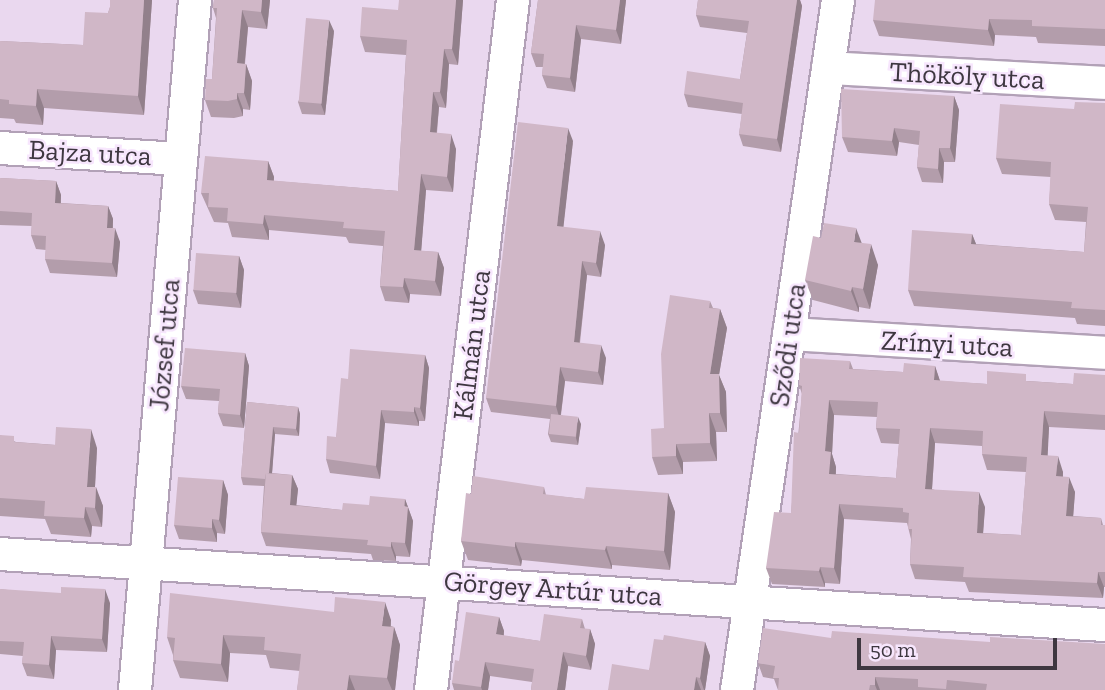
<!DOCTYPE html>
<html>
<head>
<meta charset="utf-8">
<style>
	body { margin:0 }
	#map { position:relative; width:1105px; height:690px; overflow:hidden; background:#ead8ef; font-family:"Zilla Slab",serif }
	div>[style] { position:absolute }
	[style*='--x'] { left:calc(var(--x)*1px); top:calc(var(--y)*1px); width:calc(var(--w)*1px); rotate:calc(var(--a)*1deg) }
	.roads { filter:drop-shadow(2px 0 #b2a1b7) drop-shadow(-2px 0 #b2a1b7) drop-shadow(0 2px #b2a1b7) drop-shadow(0 -2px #b2a1b7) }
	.minor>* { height:32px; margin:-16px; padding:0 16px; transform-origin:16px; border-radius:16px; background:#fff }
	.wall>* { inset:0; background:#b39dab }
	.shaded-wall>* { inset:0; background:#92808b }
	.building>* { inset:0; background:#d0b7c7; transform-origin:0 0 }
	span { translate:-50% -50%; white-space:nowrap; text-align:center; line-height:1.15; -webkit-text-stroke:5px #f7e6fd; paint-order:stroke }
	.street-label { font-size:28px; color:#3e3740 }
	.scale { position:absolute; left:857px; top:638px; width:200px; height:32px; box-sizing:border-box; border:4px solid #3e3740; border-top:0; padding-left:9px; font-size:21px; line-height:24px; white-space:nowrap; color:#3e3740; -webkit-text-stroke:5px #f7e6fd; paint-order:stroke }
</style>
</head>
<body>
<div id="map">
	<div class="roads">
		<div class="minor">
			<i style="--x:828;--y:68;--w:277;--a:3.1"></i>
			<i style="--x:0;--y:148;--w:181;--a:3.5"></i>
			<i style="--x:789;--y:334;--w:317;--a:3.4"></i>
			<i style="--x:0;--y:554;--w:1107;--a:3.68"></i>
			<i style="--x:135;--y:690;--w:693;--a:-85.03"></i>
			<i style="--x:431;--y:690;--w:695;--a:-83.22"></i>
			<i style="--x:737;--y:690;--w:697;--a:-81.67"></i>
		</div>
	</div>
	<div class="wall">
		<i style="clip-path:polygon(110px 0,152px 0,144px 115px,44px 108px,43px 125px,16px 123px,14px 119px,0 118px,0 41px,83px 45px,108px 13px,110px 7px)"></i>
		<i style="clip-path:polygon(214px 0,270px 0,267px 29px,248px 27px,245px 64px,246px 64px,252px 81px,250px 110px,243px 109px,243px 116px,234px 118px,211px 117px,205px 100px,212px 79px,216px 18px,213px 8px)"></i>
		<i style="clip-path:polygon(463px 0,458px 65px,449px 64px,446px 108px,439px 107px,437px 133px,456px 149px,453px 192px,426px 190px,421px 251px,438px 252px,444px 268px,441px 296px,410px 294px,409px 303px,385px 301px,380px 286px,383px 246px,349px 243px,346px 237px,269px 230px,269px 240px,232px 237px,228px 223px,214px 222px,201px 193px,268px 161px,274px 177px,274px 181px,398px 191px,406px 55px,365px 52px,360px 36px,398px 10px)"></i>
		<i style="clip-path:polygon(538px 0,626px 0,621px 44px,581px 39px,575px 92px,547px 88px,542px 75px,543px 67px,536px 67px,531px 53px)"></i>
		<i style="clip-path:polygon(698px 0,800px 0,802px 6px,781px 152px,743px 146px,739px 134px,742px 114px,688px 107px,684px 94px,740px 79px,747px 33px,700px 27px,696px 15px)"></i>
		<i style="clip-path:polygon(1105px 0,1105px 46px,1038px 43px,1036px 37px,995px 35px,994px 46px,879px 36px,873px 20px)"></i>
		<i style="clip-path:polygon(334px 31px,325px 115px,302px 114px,298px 102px)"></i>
		<i style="clip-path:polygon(954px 96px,959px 110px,955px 162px,944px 162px,943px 183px,922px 182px,917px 167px,919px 145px,899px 142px,897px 156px,848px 152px,842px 137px)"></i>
		<i style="clip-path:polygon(1105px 103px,1105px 326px,1077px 324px,1075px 318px,914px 306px,908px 290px,972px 234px,976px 244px,1084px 252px,1086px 222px,1055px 220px,1049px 204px,1051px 177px,1002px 174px,996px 158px,1074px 109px)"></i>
		<i style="clip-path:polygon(573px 141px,563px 227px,605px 245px,601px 277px,587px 275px,580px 343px,606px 358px,603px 385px,565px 381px,561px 415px,581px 424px,578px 445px,551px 442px,548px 434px,550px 419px,491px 412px,486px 398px)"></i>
		<i style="clip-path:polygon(0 178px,56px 181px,61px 195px,61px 203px,108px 206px,113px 219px,113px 228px,120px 242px,117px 277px,50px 273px,45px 259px,46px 250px,36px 249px,31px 235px,32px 226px,0 225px)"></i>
		<i style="clip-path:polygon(862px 243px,878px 265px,870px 309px,859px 307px,859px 312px,813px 300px,805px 280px)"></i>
		<i style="clip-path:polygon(239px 256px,244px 270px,241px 308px,198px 304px,193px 290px)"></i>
		<i style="clip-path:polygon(710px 301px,713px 308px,720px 309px,727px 328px,719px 375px,726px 392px,727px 432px,716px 432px,717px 461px,683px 462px,683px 474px,658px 475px,652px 457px,664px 428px)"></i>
		<i style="clip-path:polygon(245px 353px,249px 366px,244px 428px,223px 426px,218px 413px,219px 401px,186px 399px,181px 386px)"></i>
		<i style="clip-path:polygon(425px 355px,429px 368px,425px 421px,419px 421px,419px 426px,385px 423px,380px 479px,330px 473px,326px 459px,336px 437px,348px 379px)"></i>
		<i style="clip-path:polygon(evenodd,850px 361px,853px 369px,903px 372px,935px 366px,940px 381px,987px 384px,1028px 381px,1073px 384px,1105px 375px,1105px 430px,1049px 427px,1047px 455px,1063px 472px,1063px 477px,1075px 492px,1073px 516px,1101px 518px,1103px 525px,1105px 525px,1105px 587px,1104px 587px,1103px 598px,969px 592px,965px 582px,915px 579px,910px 564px,911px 539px,907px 523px,844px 519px,840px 584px,825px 583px,825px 587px,772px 584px,766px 568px,791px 513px,802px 394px,799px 385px,850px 361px,834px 415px,877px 417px,876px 428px,881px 443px,899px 444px,896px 478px,836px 474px,836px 467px,832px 454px,834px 415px,850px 361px,935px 443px,982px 446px,982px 454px,987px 470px,1026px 472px,1021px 535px,983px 533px,985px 507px,932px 489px,935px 443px)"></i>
		<i style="clip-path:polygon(247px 402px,298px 407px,300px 414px,299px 436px,275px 434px,272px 473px,292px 475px,298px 489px,296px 505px,342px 510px,405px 499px,413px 521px,410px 557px,396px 556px,396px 561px,373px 560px,371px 554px,266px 546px,261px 532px,264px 486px,243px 485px,241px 477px)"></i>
		<i style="clip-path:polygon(0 435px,16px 442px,97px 448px,95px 487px,103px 506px,102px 527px,92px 526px,91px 537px,51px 534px,45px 519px,0 516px)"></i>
		<i style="clip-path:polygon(223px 480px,228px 495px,225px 534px,217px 533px,217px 542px,179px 539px,174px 525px)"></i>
		<i style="clip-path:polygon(544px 487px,546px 495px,584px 499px,668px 493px,675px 512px,670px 570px,612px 565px,612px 569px,522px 560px,521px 566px,468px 560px,461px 541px,471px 494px)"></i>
		<i style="clip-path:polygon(0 589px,110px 603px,107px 652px,56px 650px,54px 679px,27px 676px,22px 663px,23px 656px,0 654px)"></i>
		<i style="clip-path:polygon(499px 617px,504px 631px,504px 636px,540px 641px,582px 619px,585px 629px,590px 629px,595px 644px,591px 670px,568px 666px,565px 690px,531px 690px,532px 682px,490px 676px,488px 690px,454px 690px,452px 683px,459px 661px)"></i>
		<i style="clip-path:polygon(391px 620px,391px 626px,394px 627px,400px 645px,395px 690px,297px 690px,300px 671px,270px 668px,266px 655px,230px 653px,228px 682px,180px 678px,173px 660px,173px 655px,167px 637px)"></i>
		<i style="clip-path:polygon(663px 640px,705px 642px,710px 656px,705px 690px,608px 690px,649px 670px)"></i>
		<i style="clip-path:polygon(758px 663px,1105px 690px,778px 690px,774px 679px,763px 677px)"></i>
	</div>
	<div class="shaded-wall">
		<i style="clip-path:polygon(144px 0,152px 0,144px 115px,138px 96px)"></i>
		<i style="clip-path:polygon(262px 0,270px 0,267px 29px,261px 12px)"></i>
		<i style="clip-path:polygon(456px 0,463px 0,458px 65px,452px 49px)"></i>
		<i style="clip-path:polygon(620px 0,626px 0,621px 44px,616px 30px)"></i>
		<i style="clip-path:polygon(797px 0,800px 0,802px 6px,781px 152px,777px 139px)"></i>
		<i style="clip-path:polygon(242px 10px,248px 27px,243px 80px,237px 63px)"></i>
		<i style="clip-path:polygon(989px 19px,995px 35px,994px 46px,988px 30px)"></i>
		<i style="clip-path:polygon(329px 20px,334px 31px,325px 115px,321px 104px)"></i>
		<i style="clip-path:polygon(576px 25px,581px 39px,575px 92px,570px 78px)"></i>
		<i style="clip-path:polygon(444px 49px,449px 64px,446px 108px,440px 92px)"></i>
		<i style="clip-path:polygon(246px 64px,252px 81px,250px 110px,244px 93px)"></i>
		<i style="clip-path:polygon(37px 89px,44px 108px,43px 125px,36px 106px)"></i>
		<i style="clip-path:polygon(433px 92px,439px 107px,435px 148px,430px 132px)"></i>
		<i style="clip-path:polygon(237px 93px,243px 109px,243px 116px,237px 99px)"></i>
		<i style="clip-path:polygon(954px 96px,959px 110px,955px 162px,950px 148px)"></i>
		<i style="clip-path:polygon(568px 128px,573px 141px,562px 240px,557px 226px)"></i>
		<i style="clip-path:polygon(894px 128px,899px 142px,897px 156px,892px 141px)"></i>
		<i style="clip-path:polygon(451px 134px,456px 149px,453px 192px,447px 177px)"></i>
		<i style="clip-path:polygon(939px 148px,944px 162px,943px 183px,938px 169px)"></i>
		<i style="clip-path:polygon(268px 161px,274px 177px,272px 196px,267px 180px)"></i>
		<i style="clip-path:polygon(421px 174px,426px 190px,420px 266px,414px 250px)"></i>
		<i style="clip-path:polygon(56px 181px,61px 195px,60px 216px,55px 203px)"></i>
		<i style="clip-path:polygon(108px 206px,113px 219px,112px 241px,107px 228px)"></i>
		<i style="clip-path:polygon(264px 215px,269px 230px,269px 240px,263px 224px)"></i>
		<i style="clip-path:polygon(115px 228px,120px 242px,117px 277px,112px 263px)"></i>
		<i style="clip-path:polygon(856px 228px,864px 249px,854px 242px)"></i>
		<i style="clip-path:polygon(600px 231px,605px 245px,601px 277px,596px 263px)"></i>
		<i style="clip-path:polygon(972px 234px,978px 249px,971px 244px)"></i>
		<i style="clip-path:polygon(871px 244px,878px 265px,870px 309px,863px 289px)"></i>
		<i style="clip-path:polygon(438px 252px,444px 268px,441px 296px,435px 281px)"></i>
		<i style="clip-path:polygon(239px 256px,244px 270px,241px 308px,236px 293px)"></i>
		<i style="clip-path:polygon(582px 261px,587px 275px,578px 355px,574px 342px)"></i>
		<i style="clip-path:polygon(404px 278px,410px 294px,409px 303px,403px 287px)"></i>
		<i style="clip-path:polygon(852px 287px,859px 307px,859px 312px,851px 291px)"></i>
		<i style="clip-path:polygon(720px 309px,727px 328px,719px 375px,726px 392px,727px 432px,720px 413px,710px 374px)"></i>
		<i style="clip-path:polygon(601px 345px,606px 358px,603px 385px,598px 372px)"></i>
		<i style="clip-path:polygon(245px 353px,249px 366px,244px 428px,240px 415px)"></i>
		<i style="clip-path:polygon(425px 355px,429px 368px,425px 421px,420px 408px)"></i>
		<i style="clip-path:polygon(935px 366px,940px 381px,934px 380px)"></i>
		<i style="clip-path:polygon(560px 367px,565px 381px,560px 420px,556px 406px)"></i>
		<i style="clip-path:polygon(829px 400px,834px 415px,832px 454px,836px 467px,835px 489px,829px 474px,825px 451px)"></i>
		<i style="clip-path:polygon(298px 407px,300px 414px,299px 436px,296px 429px)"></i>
		<i style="clip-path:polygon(414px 407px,419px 421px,419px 426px,414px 412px)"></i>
		<i style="clip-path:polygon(381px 410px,385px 423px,380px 479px,376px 466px)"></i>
		<i style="clip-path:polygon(1044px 411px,1049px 427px,1047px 470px,1041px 455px)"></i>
		<i style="clip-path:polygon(709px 413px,716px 432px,717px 461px,710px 443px)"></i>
		<i style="clip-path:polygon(578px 417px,581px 424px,578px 445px,576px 438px)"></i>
		<i style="clip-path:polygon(273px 427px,275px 434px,271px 487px,268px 480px)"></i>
		<i style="clip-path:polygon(930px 428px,935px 443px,931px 504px,925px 489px)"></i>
		<i style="clip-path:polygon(91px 429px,97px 448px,94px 505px,87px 487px)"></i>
		<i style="clip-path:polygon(676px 444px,683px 462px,683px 474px,676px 456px)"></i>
		<i style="clip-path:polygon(1058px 456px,1063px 472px,1062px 492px,1056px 476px)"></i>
		<i style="clip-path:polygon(292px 475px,298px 489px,295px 519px,290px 505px)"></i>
		<i style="clip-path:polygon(1069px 477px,1075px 492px,1072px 532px,1066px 516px)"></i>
		<i style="clip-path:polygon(223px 480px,228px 495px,225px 534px,219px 520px)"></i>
		<i style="clip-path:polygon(96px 487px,103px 506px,102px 527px,95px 508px)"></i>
		<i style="clip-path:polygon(979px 492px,985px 507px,982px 548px,977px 533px)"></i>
		<i style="clip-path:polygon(668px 493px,675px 512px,670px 570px,664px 551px)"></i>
		<i style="clip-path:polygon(405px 499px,413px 521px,410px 557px,405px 543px)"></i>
		<i style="clip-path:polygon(839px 504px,844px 519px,840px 584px,834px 568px)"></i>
		<i style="clip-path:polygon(85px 507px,92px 526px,91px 537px,84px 518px)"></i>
		<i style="clip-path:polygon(212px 519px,217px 533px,217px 542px,212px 528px)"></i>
		<i style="clip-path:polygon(391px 542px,396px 556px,396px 561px,391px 547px)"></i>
		<i style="clip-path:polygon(515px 542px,522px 560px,521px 566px,515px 547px)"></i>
		<i style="clip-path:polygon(606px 546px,612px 565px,612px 569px,605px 550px)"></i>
		<i style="clip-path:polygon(820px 567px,825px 583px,825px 587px,819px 571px)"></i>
		<i style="clip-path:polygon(1098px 572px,1104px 587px,1103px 598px,1097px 583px)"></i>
		<i style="clip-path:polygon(105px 589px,110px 603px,107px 652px,102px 639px)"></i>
		<i style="clip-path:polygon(385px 602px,391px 620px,389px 644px,382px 626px)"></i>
		<i style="clip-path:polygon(499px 617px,504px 631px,502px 649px,496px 634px)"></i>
		<i style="clip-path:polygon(394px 627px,400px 645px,395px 690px,392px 690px,387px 678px)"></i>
		<i style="clip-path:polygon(590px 629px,595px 644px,591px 670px,586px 656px)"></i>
		<i style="clip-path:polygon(223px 635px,230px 653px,228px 682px,221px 664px)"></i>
		<i style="clip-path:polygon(51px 636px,56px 650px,54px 679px,49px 665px)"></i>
		<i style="clip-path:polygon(705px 642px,710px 656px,705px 690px,704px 690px,700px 678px)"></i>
		<i style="clip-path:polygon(563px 652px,568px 666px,565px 690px,557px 690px)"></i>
		<i style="clip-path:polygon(485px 662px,490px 676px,488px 690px,482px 690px,481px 687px)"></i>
		<i style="clip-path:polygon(349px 675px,355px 690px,347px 690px)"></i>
		<i style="clip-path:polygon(696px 677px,701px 690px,694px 690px)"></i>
		<i style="clip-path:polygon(875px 677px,880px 690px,877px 690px,875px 685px)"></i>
	</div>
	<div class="building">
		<i style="clip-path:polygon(110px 0,144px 0,138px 96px,37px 89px,36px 106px,9px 104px,9px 100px,0 99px,0 41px,83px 45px,85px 12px,108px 13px,110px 7px)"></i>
		<i style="clip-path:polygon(214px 0,262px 0,261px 12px,242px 10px,237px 63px,246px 64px,244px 93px,237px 93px,237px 99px,228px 101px,205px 100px,206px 79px,212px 79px,217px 8px,213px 8px)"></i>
		<i style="clip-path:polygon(399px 0,456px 0,452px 49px,444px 49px,440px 92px,433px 92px,430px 132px,451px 134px,447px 177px,421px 174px,414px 250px,438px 252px,435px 281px,404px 278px,403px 287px,380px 286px,385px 231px,343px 228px,344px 222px,264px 215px,263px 224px,227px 221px,228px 208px,208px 207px,209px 193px,201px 193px,205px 156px,268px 161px,267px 180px,398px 191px,407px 40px,360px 36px,362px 7px,398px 10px)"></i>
		<i style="clip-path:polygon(538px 0,620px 0,616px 30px,576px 25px,570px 78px,542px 75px,544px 54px,531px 53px)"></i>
		<i style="clip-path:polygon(698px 0,797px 0,777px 139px,739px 134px,743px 103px,684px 94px,687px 71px,740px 79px,749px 21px,696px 15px)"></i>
		<i style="clip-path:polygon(875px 0,1105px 0,1105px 29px,1032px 26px,1032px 20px,989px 19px,988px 30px,873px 20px)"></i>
		<i style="left:306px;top:18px;width:23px;height:84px;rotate:5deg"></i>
		<i style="clip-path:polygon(841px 89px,954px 96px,950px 148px,939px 148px,938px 169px,917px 167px,920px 131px,894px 128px,892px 141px,842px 137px)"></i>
		<i style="clip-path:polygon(1075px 102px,1105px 103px,1105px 310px,1071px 308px,1072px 302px,908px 290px,912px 230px,972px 234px,971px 244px,1084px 252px,1088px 207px,1049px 204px,1051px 162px,996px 158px,1000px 104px,1074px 109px)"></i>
		<i style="clip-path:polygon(518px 122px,568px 128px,557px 226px,600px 231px,596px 263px,582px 261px,574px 342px,601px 345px,598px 372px,560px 367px,556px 406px,486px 398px)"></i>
		<i style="clip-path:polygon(0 178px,56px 181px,55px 203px,108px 206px,107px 228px,115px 228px,112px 263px,45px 259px,46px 236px,31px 235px,32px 213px,0 211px)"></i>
		<i style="clip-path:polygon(824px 223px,856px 228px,854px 242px,871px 244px,863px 289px,852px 287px,851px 291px,805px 280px,813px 236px,821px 238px)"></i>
		<i style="left:196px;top:253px;width:43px;height:37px;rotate:4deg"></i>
		<i style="clip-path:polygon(670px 295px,710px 301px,709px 308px,720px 309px,710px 374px,719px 374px,720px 413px,709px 413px,710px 443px,676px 444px,676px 456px,652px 457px,651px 429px,664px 428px,661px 354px)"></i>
		<i style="clip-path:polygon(185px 348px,245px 353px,240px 415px,218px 413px,220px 389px,181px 386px)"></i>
		<i style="clip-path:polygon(350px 349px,425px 355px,420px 408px,414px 407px,414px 412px,381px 410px,376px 466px,326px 459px,327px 436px,336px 437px,341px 378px,348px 379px)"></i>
		<i style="clip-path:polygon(evenodd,800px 358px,850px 361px,849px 369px,903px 372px,904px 363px,935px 366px,934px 380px,987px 384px,987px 371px,1026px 374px,1026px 381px,1073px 384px,1074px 373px,1105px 375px,1105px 415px,1044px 411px,1041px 455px,1058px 456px,1056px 476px,1069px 477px,1066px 516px,1101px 518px,1101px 525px,1105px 525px,1105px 572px,1098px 572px,1097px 583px,963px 577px,964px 567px,910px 564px,912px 529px,908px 529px,909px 513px,903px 512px,903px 508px,839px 504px,834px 568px,820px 567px,819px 571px,766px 568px,774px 512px,791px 513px,794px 432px,799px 433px,802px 386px,799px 385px,800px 358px,829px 400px,878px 402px,876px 428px,900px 429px,896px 478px,829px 474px,831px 452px,825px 451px,829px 400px,800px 358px,930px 428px,983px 431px,982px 454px,1027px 457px,1021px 535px,977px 533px,979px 492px,925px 489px,930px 428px)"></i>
		<i style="clip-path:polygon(247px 402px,298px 407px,296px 429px,273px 427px,269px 473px,266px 473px,265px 479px,241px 477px)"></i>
		<i style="left:551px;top:414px;width:27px;height:20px;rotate:6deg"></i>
		<i style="clip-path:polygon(56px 427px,91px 429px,87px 487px,96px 487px,95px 508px,85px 507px,84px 518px,44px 516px,45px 501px,0 498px,0 435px,14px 436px,14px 442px,55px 445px)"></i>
		<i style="clip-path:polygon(266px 473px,292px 475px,290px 505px,342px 510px,343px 503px,369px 505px,370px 496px,405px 499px,404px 506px,408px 507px,405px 543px,391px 542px,391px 547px,367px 545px,368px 540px,261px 532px)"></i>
		<i style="clip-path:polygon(473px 476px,544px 487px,543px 494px,584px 499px,586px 487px,668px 493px,664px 551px,606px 546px,605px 550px,515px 542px,515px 547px,461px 541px,466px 493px,471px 494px)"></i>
		<i style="clip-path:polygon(178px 477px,223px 480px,219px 520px,212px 519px,212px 528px,174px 525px)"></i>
		<i style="clip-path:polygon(61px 587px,105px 589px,102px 639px,51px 636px,49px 665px,22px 663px,24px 642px,0 641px,0 589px,61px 593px)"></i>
		<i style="clip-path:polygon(170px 593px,334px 612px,335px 597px,385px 602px,382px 626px,394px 627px,387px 678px,349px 675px,347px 690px,297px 690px,301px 654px,264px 650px,265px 637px,223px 635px,221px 664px,173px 660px,175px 638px,167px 637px)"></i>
		<i style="clip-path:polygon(466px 612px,499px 617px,496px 634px,540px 641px,544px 614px,582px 619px,580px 628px,590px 629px,586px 656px,563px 652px,557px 690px,531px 690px,534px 669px,485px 662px,481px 687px,452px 683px,455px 660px,459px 661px)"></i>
		<i style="clip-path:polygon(763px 628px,831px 638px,832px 631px,990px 642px,990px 637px,1105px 644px,1105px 690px,986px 690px,987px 684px,947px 680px,946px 689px,918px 687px,918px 679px,875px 677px,875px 685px,870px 685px,869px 690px,778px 690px,779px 678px,773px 678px,775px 666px,758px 663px)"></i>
		<i style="clip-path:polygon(664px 635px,705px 642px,700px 678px,696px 677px,694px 690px,608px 690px,612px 664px,649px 670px,654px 639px,663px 640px)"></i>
	</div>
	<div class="street-label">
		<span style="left:967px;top:76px;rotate:3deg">Thököly utca</span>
		<span style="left:90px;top:153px;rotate:3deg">Bajza utca</span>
		<span style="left:947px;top:344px;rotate:3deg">Zrínyi utca</span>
		<span style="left:165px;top:345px;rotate:-85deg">József utca</span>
		<span style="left:472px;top:345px;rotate:-83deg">Kálmán utca</span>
		<span style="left:788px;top:345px;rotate:-82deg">Sződi utca</span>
		<span style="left:553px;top:589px;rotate:4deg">Görgey Artúr utca</span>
	</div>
	<div class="scale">50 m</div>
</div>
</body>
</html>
